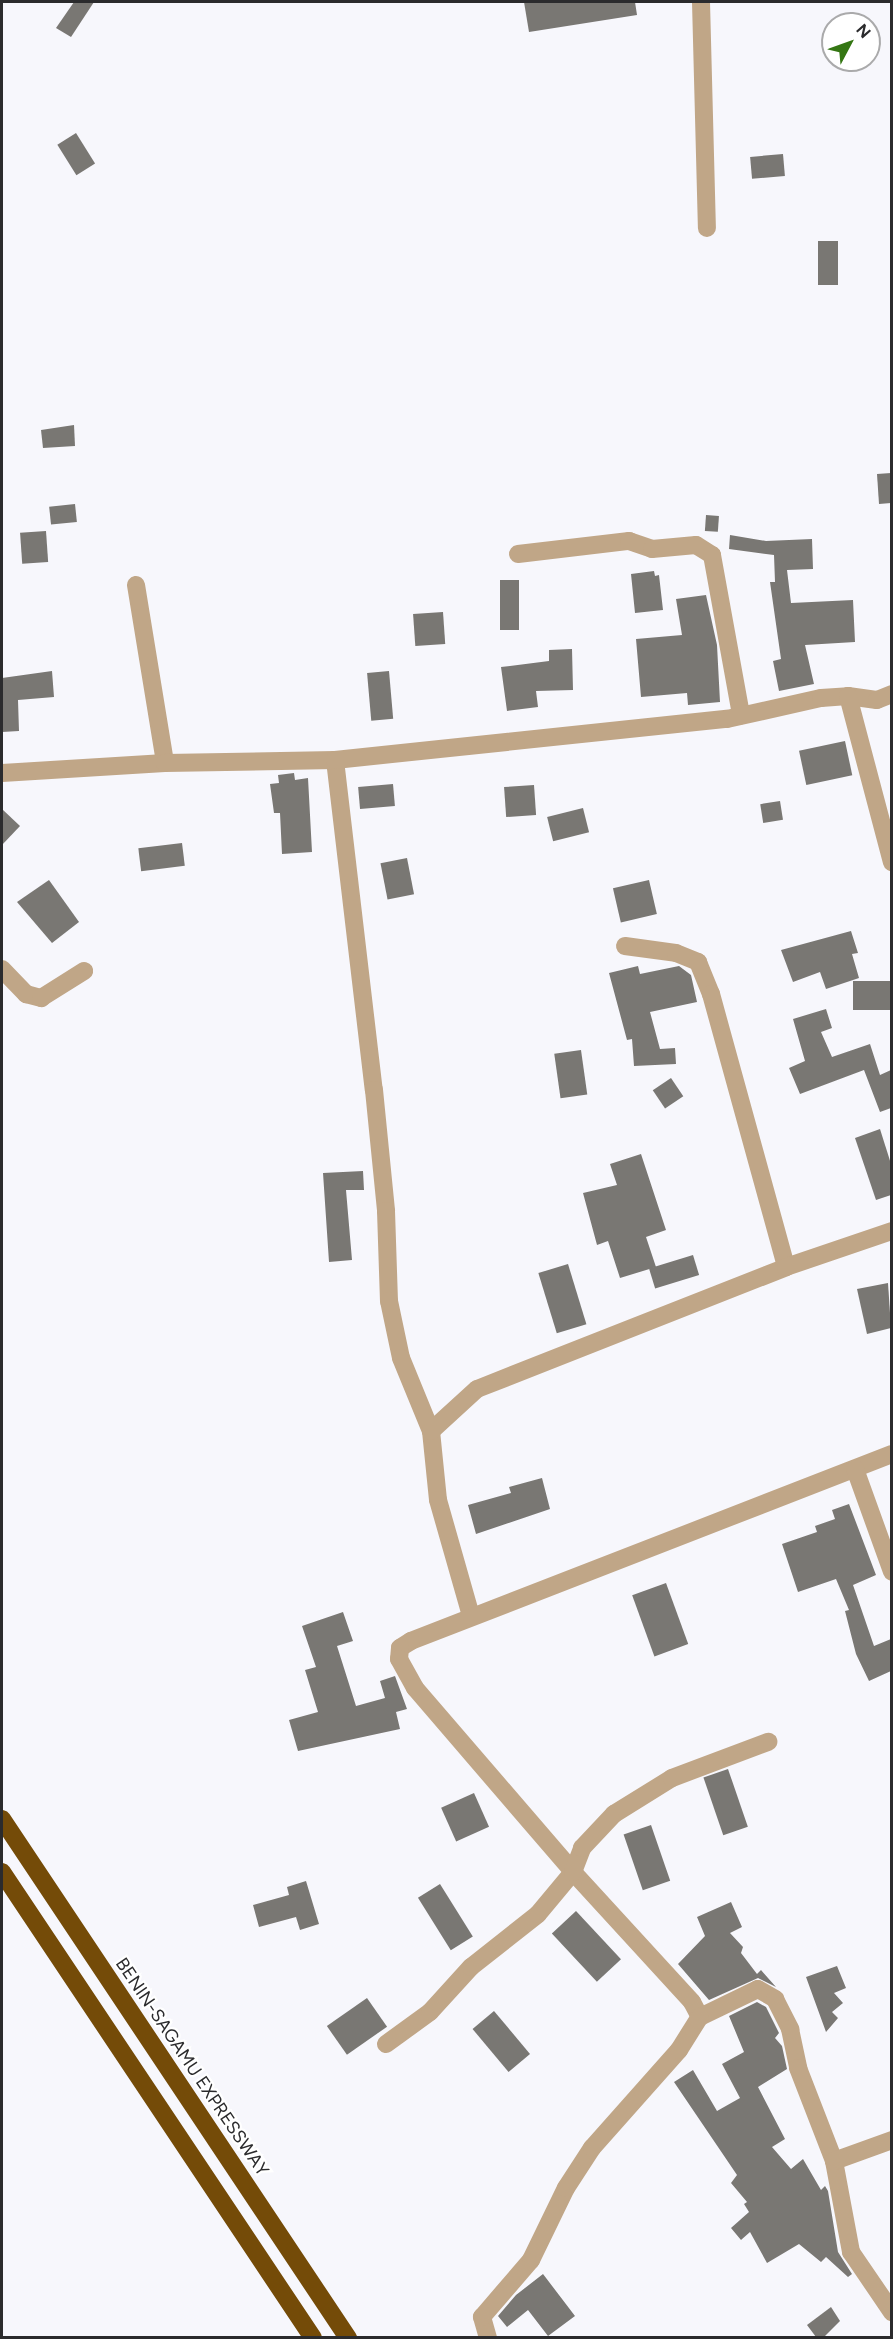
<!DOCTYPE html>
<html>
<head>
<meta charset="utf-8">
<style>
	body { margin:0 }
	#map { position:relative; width:893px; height:2339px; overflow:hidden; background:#f7f7fc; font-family:Figtree,sans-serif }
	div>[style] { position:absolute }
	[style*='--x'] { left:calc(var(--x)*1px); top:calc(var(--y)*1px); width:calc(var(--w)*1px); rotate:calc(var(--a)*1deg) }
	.building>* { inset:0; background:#797773; transform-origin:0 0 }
	.street>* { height:18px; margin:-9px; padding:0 9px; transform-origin:9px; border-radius:9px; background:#c0a687 }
	.highway>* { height:18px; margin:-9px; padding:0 9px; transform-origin:9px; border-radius:9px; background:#744b08 }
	span { translate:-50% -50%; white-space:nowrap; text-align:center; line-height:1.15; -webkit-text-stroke:4.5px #fff; paint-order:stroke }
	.street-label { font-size:18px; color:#2b2b2d }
	.frame { position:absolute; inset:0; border:3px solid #2b2b2d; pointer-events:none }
	.north { position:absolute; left:821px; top:12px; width:60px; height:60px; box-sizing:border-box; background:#fff; border:2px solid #aaaaab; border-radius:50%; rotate:49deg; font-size:16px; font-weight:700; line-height:24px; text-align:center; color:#2b2b2d }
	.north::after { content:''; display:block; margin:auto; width:21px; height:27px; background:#347613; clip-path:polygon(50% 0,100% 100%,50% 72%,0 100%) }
</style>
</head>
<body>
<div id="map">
	<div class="building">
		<i style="clip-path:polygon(74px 2px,94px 2px,71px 37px,56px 28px)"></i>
		<i style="clip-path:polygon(524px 2px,635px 2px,637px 15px,529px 32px)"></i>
		<i style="left:76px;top:133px;width:36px;height:22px;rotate:58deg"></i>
		<i style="left:783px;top:154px;width:22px;height:33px;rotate:85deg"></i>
		<i style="left:818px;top:241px;width:20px;height:44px"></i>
		<i style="clip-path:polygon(74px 425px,75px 446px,43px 448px,41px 430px)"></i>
		<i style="clip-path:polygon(891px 473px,891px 503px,879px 504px,877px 474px)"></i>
		<i style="left:75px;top:504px;width:18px;height:26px;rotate:84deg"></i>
		<i style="left:706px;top:515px;width:13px;height:16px;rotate:4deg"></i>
		<i style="left:46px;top:531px;width:31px;height:26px;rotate:86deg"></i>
		<i style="clip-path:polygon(730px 535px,766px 541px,812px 539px,813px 569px,787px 570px,791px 603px,853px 600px,855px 642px,805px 645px,814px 684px,779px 691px,773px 661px,781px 659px,770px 582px,775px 582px,774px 555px,729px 549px)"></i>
		<i style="clip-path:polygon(654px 571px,655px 576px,659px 575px,663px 610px,635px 613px,631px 574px)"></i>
		<i style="left:500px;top:580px;width:19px;height:50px"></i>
		<i style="clip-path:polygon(706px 595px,717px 645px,720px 702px,688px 705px,687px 693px,641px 697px,636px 639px,682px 635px,676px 599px)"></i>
		<i style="left:443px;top:612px;width:32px;height:30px;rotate:86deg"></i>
		<i style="clip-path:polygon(572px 649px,573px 690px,536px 691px,538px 707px,507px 711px,501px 667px,549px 661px,549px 650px)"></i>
		<i style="clip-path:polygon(52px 671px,54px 697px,18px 700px,19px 731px,2px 732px,2px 678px)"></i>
		<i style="left:389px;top:671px;width:48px;height:22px;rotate:85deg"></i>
		<i style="left:845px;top:741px;width:35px;height:47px;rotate:78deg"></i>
		<i style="clip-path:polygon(294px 773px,295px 780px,308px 778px,312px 852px,282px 854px,280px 813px,274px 813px,270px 784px,279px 783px,278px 775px)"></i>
		<i style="left:393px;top:784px;width:22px;height:35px;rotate:85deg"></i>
		<i style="left:534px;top:785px;width:30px;height:30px;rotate:86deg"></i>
		<i style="left:780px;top:801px;width:19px;height:20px;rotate:81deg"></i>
		<i style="left:583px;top:808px;width:25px;height:37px;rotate:76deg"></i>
		<i style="clip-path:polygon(2px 809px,20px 826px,2px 845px)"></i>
		<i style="left:182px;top:843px;width:23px;height:44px;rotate:83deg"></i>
		<i style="left:407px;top:858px;width:37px;height:27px;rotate:79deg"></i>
		<i style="clip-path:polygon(49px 880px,79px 922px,52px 943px,17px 902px)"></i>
		<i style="left:649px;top:880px;width:35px;height:37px;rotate:77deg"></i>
		<i style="clip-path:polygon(851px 931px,858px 953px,852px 954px,859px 978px,826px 989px,820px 972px,793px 982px,781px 950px)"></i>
		<i style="clip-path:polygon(638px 966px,640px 974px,679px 966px,691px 975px,697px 1002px,650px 1012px,660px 1049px,675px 1048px,676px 1064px,634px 1066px,632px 1039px,627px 1040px,609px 973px)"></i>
		<i style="left:891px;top:981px;width:29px;height:38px;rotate:90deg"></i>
		<i style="clip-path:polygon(826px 1009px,832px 1028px,821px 1032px,832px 1057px,870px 1044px,880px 1075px,891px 1070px,891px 1108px,880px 1112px,864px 1070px,800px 1094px,789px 1068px,805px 1061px,793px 1019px)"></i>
		<i style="left:581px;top:1050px;width:45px;height:27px;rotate:82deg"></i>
		<i style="left:671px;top:1078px;width:22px;height:22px;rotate:56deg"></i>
		<i style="clip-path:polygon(880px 1129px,891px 1164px,891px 1195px,876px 1200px,855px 1138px)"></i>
		<i style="clip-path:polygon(641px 1154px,666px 1230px,646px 1237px,656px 1267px,620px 1278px,608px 1241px,597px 1245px,583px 1193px,617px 1185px,610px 1164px)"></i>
		<i style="clip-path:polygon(363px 1171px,364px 1190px,346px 1190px,352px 1260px,329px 1262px,323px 1173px)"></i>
		<i style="left:693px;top:1255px;width:21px;height:46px;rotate:73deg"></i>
		<i style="left:568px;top:1264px;width:63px;height:31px;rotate:73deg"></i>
		<i style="clip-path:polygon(888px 1283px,891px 1328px,867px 1334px,857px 1289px)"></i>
		<i style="clip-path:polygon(542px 1478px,550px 1509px,476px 1534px,468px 1505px,511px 1493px,509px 1487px)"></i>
		<i style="clip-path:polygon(849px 1504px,876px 1575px,853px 1585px,874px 1646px,891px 1639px,891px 1671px,869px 1681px,856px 1654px,845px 1611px,849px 1610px,836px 1579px,798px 1592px,782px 1544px,817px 1532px,815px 1526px,835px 1519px,832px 1510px)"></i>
		<i style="left:666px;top:1583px;width:65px;height:36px;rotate:70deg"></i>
		<i style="clip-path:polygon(343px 1612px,353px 1641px,337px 1646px,356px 1706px,385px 1698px,380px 1681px,395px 1676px,407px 1709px,396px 1712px,400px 1729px,298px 1751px,289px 1720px,318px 1712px,305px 1670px,316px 1667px,302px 1626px)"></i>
		<i style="left:728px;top:1769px;width:61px;height:26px;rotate:71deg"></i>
		<i style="left:474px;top:1793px;width:37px;height:36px;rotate:66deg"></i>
		<i style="left:651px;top:1825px;width:59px;height:29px;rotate:71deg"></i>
		<i style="clip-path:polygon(306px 1881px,319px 1924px,300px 1930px,296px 1917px,259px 1927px,253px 1905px,289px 1895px,287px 1887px)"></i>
		<i style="left:440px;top:1884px;width:62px;height:26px;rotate:58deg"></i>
		<i style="clip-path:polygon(731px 1902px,742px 1927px,730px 1933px,743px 1947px,741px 1953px,757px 1974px,761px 1970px,776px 1987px,758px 1978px,709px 2000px,678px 1964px,705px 1936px,697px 1917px)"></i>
		<i style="left:576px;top:1911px;width:66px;height:33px;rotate:47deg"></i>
		<i style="clip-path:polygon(837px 1966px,846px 1988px,834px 1993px,843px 2003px,832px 2012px,838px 2018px,826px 2032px,806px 1977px)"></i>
		<i style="left:367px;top:1998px;width:35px;height:49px;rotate:55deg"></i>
		<i style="clip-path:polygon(757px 2002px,766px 2007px,779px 2033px,775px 2038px,782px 2046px,787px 2069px,758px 2087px,785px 2139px,772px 2147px,791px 2169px,803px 2159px,821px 2190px,825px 2186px,828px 2191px,838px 2252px,852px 2274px,848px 2277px,826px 2257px,821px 2262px,799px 2244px,767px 2263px,750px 2232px,741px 2240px,731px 2228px,749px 2212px,744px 2204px,747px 2202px,731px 2183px,737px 2175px,674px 2082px,693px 2070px,717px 2111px,740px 2098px,722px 2064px,744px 2052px,729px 2016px)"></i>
		<i style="left:494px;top:2011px;width:56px;height:28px;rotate:50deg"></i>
		<i style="clip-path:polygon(543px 2274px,575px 2316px,548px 2336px,528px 2310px,507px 2327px,498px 2316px,516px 2295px)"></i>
		<i style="clip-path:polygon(831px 2307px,840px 2321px,824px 2337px,816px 2337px,807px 2325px)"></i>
	</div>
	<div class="street">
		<i style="--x:701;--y:2;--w:226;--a:88.5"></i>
		<i style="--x:518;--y:554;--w:112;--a:-6.7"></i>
		<i style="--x:629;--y:541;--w:24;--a:19"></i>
		<i style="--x:652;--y:549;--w:44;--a:-5.2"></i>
		<i style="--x:696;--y:545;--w:19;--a:32"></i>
		<i style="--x:712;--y:555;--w:163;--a:79.7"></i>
		<i style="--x:136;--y:585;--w:180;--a:80.7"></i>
		<i style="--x:848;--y:696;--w:29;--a:8"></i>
		<i style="--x:877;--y:700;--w:16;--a:-22"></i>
		<i style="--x:335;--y:760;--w:332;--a:83.3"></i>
		<i style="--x:374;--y:1090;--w:122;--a:84.3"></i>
		<i style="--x:386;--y:1211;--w:90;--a:88.1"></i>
		<i style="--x:389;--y:1301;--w:58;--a:78.1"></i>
		<i style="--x:401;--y:1358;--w:79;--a:67.7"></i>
		<i style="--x:431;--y:1431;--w:69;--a:84.2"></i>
		<i style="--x:438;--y:1500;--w:121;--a:74.1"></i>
		<i style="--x:2;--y:773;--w:163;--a:-3.5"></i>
		<i style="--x:165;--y:763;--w:170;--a:-1"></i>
		<i style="--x:335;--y:760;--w:394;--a:-6"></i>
		<i style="--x:727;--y:719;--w:96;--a:-12.6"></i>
		<i style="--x:821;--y:698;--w:27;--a:-4"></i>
		<i style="--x:848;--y:696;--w:172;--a:75.2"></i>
		<i style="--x:625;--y:946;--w:51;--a:7.8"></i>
		<i style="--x:676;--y:953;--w:24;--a:22"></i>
		<i style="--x:698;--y:962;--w:35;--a:68"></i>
		<i style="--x:711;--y:994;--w:283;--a:74.6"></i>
		<i style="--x:2;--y:969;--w:35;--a:46"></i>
		<i style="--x:26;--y:994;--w:16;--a:15"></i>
		<i style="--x:41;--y:998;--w:51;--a:-32.1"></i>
		<i style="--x:431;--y:1431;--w:62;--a:-42.4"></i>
		<i style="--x:477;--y:1389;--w:332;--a:-21.5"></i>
		<i style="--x:786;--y:1267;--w:112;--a:-18.8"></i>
		<i style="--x:892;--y:1454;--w:516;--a:158.76"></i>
		<i style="--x:411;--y:1641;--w:13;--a:148"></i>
		<i style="--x:400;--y:1648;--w:11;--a:95"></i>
		<i style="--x:399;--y:1659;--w:33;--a:61"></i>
		<i style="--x:415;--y:1688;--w:243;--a:49.3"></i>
		<i style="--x:573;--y:1872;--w:176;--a:47.5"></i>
		<i style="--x:692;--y:2002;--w:17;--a:62"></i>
		<i style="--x:700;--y:2017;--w:64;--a:-25.8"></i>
		<i style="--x:758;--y:1989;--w:20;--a:30"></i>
		<i style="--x:775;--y:1999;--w:34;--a:63"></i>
		<i style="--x:790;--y:2029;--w:40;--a:78"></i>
		<i style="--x:798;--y:2068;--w:100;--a:68.8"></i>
		<i style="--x:834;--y:2161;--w:93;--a:79.4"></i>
		<i style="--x:851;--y:2252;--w:73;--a:55.7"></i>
		<i style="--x:855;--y:1469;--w:109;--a:70.2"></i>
		<i style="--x:386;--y:2044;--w:54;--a:-36"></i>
		<i style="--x:430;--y:2012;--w:61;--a:-47.7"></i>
		<i style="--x:471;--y:1967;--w:85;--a:-38.3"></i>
		<i style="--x:538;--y:1914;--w:55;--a:-50.2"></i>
		<i style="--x:573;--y:1872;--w:26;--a:-69"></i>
		<i style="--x:582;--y:1848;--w:47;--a:-46.7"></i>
		<i style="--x:614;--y:1814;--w:68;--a:-31.8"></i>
		<i style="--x:672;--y:1778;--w:103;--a:-20.6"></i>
		<i style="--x:834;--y:2161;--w:62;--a:-19.9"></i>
		<i style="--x:488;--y:2338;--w:22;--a:-106"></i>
		<i style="--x:482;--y:2317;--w:75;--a:-49.3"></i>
		<i style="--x:531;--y:2260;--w:80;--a:-64.1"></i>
		<i style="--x:566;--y:2188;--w:48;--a:-57"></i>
		<i style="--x:592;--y:2148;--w:131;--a:-48.4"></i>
		<i style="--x:679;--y:2050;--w:39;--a:-58"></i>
	</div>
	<div class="highway">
		<i style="--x:2;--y:1819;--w:624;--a:56.31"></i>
		<i style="--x:2;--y:1872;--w:560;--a:56.28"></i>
	</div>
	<div class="street-label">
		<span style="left:192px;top:2067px;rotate:56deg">BENIN-SAGAMU EXPRESSWAY</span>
	</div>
	<div class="frame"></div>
	<div class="north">N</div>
</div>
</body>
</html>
